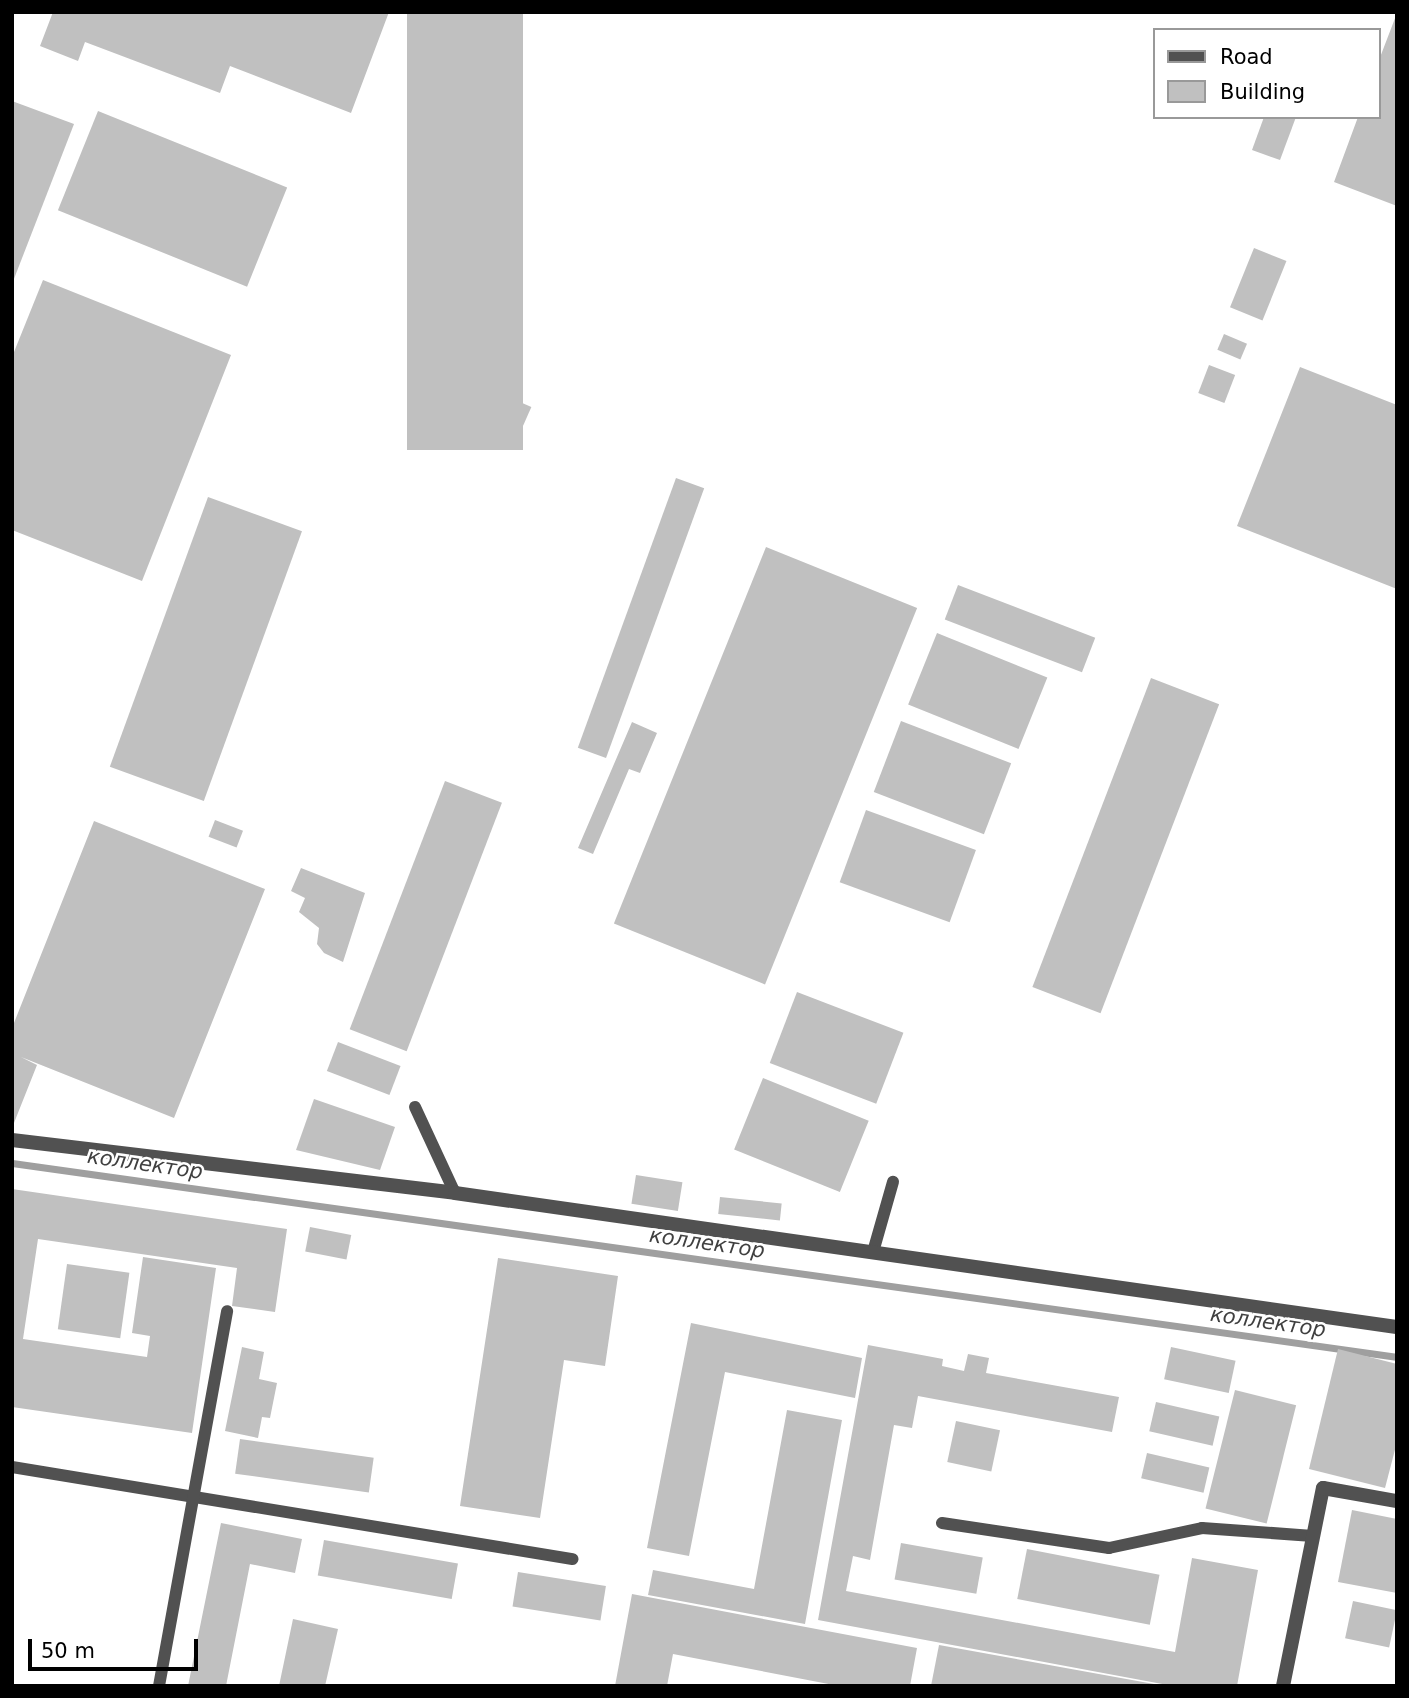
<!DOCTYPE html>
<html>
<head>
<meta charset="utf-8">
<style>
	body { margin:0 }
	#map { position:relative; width:1409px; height:1698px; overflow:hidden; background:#fff; font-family:"DejaVu Sans",sans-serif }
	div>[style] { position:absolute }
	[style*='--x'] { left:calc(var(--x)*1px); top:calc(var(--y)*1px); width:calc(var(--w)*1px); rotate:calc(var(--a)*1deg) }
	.stream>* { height:7px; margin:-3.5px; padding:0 3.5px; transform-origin:3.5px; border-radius:3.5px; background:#9f9f9f }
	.building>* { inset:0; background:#c0c0c0; transform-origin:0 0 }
	.lane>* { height:12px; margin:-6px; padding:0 6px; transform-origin:6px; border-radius:6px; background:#515151 }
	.street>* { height:14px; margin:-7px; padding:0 7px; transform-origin:7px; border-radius:7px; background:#515151 }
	span { translate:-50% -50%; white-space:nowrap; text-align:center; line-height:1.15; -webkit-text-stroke:5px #fff; paint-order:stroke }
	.water-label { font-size:21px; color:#404040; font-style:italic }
	.frame { position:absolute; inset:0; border:14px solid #000; pointer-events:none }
	.legend { position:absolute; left:1153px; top:28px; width:228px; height:91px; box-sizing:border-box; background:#fff; border:2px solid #999; margin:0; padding:9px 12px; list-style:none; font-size:21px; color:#000 }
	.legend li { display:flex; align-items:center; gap:14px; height:35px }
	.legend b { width:35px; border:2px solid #999 }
	.scale { position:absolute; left:28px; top:1639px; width:170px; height:32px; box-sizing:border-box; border:4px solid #000; border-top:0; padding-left:9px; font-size:21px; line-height:24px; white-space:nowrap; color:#000; -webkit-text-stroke:5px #fff; paint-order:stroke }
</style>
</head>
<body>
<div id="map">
	<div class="stream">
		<i style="--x:12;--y:1163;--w:1399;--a:7.97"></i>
	</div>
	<div class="building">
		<i style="clip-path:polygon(53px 12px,389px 12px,351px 113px,230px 66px,220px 93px,85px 42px,78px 61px,40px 46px)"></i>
		<i style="left:407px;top:12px;width:116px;height:438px"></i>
		<i style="clip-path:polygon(1397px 13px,1397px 206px,1334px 182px,1358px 117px,1379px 117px,1379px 60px)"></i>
		<i style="clip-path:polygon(12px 101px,74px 124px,12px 284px)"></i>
		<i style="left:98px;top:111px;width:204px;height:107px;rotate:22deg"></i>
		<i style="clip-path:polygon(1264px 117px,1296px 117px,1280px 160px,1252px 150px)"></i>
		<i style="left:1254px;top:248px;width:35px;height:64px;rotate:22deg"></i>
		<i style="clip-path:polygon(43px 280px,231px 355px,142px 581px,12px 530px,12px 357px)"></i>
		<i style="left:1224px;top:334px;width:25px;height:17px;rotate:23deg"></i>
		<i style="left:1209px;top:365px;width:28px;height:30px;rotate:21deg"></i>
		<i style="clip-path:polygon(1300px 367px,1397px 405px,1397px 589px,1237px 526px)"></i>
		<i style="left:493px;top:390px;width:42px;height:31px;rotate:24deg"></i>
		<i style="left:676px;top:478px;width:30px;height:287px;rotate:20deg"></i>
		<i style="left:208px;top:497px;width:100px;height:287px;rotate:20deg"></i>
		<i style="left:766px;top:547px;width:163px;height:406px;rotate:22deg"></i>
		<i style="left:958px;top:585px;width:147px;height:37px;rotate:21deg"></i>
		<i style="left:937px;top:633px;width:119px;height:77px;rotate:22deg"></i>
		<i style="left:1151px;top:678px;width:73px;height:331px;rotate:21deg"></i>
		<i style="left:901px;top:721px;width:118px;height:76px;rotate:21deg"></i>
		<i style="clip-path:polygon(632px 722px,657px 733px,640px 773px,629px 769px,593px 854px,578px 848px)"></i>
		<i style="left:445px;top:781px;width:61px;height:266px;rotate:21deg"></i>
		<i style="left:866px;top:810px;width:117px;height:77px;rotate:20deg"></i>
		<i style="left:215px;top:820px;width:30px;height:18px;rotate:21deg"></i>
		<i style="clip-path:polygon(94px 821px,265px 889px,174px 1118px,21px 1057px,37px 1065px,12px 1128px,12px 1028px)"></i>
		<i style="clip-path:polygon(301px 868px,365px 893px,343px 962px,324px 953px,317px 944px,319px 928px,299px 912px,305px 898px,291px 891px)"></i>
		<i style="left:797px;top:992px;width:114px;height:76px;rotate:21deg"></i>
		<i style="left:338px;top:1042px;width:67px;height:31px;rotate:21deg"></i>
		<i style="left:763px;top:1078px;width:114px;height:77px;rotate:22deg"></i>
		<i style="clip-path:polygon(314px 1099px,395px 1127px,380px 1170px,296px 1150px)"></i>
		<i style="left:636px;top:1175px;width:47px;height:29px;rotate:9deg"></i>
		<i style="clip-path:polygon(12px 1189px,287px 1229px,275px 1312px,232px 1306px,237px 1268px,38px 1239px,23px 1339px,147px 1357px,150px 1336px,132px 1333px,143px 1257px,216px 1268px,192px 1433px,12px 1407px)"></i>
		<i style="left:720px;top:1197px;width:62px;height:17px;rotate:6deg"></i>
		<i style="left:310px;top:1227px;width:42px;height:25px;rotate:11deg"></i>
		<i style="clip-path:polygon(498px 1258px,618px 1276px,605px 1366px,564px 1360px,540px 1518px,460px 1506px)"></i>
		<i style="left:67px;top:1264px;width:63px;height:66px;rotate:8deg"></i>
		<i style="clip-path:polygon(691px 1323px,862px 1358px,855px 1398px,725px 1372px,689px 1556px,647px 1548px)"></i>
		<i style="clip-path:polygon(868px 1345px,943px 1359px,942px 1366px,964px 1371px,968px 1354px,989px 1358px,986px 1373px,1119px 1397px,1112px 1432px,918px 1396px,912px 1428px,894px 1425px,870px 1560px,853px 1556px,846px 1591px,1175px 1652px,1192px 1558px,1258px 1570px,1237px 1686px,1173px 1686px,818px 1620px)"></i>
		<i style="clip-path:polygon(242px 1347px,264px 1352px,259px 1379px,277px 1383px,270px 1418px,262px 1417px,258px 1438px,225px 1431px)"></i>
		<i style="left:1171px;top:1347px;width:66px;height:33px;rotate:12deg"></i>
		<i style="clip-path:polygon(1338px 1349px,1397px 1364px,1397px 1442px,1385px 1488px,1309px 1469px)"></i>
		<i style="left:1235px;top:1390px;width:63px;height:122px;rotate:14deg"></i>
		<i style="left:1156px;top:1402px;width:65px;height:30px;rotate:13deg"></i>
		<i style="clip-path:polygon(787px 1410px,842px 1420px,805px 1624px,648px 1595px,653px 1570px,754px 1589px)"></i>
		<i style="left:956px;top:1421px;width:45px;height:42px;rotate:12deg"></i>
		<i style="left:240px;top:1439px;width:135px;height:35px;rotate:8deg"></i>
		<i style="left:1147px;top:1453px;width:64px;height:26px;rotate:13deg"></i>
		<i style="clip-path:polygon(1352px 1510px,1397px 1519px,1397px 1593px,1338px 1582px)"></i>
		<i style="clip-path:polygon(221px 1523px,302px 1539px,295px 1573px,250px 1564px,226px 1686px,188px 1686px)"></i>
		<i style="left:324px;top:1540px;width:136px;height:36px;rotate:10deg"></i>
		<i style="left:901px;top:1543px;width:83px;height:37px;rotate:10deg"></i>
		<i style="left:1027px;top:1549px;width:135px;height:51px;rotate:11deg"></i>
		<i style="left:518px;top:1572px;width:89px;height:35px;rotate:9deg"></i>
		<i style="clip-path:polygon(632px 1594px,917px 1648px,910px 1686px,839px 1686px,673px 1654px,667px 1686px,615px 1686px)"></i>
		<i style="left:1353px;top:1601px;width:45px;height:38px;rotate:12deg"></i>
		<i style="clip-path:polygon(293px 1619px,338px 1629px,325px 1686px,279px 1686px)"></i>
		<i style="clip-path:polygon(939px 1645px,1154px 1684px,1154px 1686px,931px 1686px)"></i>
	</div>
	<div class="lane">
		<i style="--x:415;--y:1107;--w:95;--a:65.1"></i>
		<i style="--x:873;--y:1252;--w:73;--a:-74.1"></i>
		<i style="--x:12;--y:1467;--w:568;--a:9.33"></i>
		<i style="--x:942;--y:1523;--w:169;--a:8.5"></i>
		<i style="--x:1109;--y:1548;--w:95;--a:-12.1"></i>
		<i style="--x:1202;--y:1528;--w:111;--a:4.1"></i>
		<i style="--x:159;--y:1686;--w:381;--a:-79.7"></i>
	</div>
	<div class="street">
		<i style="--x:12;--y:1140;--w:446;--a:6.8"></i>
		<i style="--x:455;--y:1193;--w:951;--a:8.1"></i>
		<i style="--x:1283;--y:1686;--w:202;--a:-78.6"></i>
		<i style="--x:1323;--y:1488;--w:75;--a:10"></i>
	</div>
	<div class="water-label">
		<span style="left:145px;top:1164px;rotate:8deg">коллектор</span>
		<span style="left:707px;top:1243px;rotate:8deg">коллектор</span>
		<span style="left:1268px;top:1322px;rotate:8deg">коллектор</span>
	</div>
	<div class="frame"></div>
	<ul class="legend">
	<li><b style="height:9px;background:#515151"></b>Road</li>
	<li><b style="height:19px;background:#c0c0c0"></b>Building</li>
	</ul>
	<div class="scale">50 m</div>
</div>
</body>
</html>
